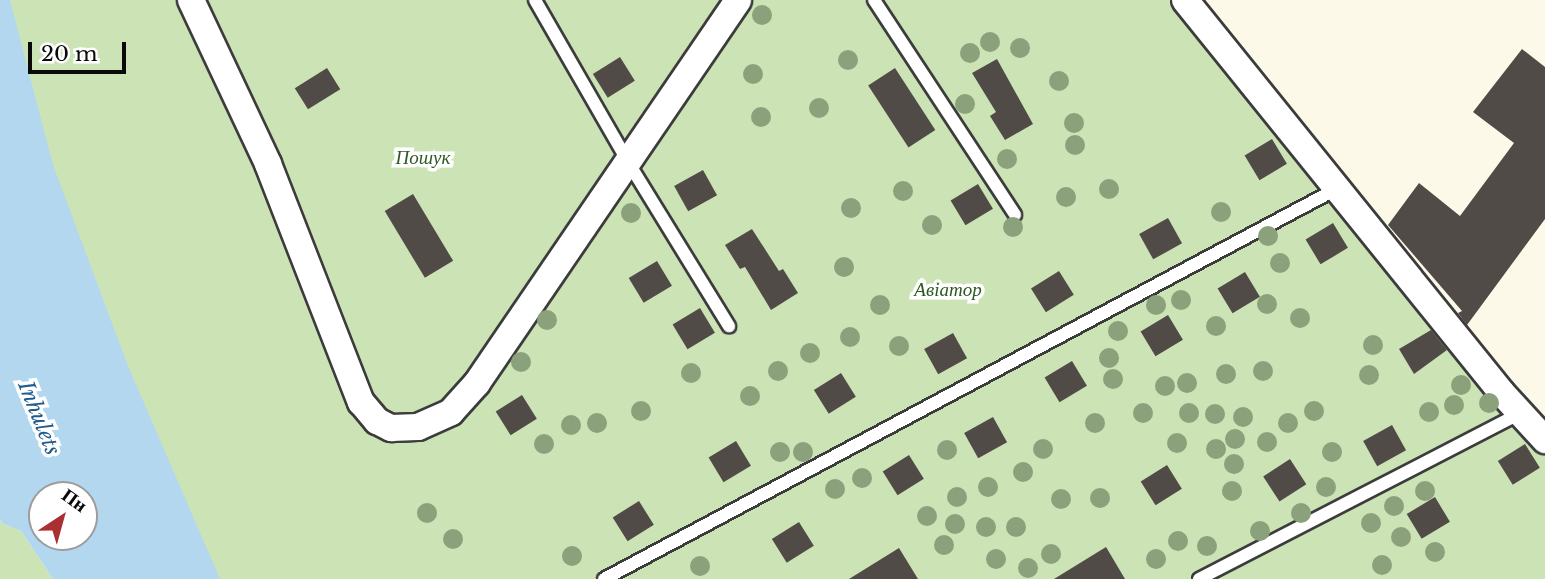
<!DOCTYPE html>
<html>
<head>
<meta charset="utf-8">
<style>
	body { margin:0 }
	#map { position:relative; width:1545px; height:579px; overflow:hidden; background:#fdf9e8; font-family:"Libre Baskerville",serif }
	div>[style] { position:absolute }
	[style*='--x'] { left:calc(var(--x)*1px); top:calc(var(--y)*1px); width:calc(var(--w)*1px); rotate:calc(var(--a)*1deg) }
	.green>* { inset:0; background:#cce3b6 }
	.water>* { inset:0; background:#b2d7ef }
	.building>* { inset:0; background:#514b47; transform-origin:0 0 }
	.roads { filter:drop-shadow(2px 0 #3c3c3c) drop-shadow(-2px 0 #3c3c3c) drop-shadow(0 2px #3c3c3c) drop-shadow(0 -2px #3c3c3c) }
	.service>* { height:12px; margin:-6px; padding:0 6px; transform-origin:6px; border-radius:6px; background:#fff }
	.minor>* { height:26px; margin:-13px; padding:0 13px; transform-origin:13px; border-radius:13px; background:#fff }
	.trees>* { width:20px; height:20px; margin:-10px; border-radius:50%; background:#8aa17b }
	span { translate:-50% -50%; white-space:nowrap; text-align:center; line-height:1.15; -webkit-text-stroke:7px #fff; paint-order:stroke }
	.park-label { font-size:19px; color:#2c5921; font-style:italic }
	.water-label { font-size:21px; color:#205c8d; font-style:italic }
	.north { position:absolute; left:28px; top:481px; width:70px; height:70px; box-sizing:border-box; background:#fff; border:2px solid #9d9d9d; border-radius:50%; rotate:36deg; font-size:19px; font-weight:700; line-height:28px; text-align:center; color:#090909 }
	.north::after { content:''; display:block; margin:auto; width:24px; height:32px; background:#ab3034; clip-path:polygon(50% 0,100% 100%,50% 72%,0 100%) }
	.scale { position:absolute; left:28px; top:42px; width:98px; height:32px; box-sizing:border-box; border:4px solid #090909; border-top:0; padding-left:9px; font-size:21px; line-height:24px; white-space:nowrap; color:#090909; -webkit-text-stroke:5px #fff; paint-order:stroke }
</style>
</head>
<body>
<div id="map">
	<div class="green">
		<i style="clip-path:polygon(0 0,1185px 0,1545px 440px,1545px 579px,164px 579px)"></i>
		<i style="clip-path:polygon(0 519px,3px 524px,21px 531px,53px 579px,0 579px)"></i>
	</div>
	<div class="water">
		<i style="clip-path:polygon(evenodd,0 0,10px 0,53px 165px,128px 366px,220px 579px,53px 579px,21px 531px,3px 524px,0 519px,0 0,42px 495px,84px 495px,84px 537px,42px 537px,42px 495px)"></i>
	</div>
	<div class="building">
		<i style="clip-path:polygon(1522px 49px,1545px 67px,1545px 219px,1467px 325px,1458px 313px,1462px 311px,1388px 225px,1419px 183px,1460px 216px,1514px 143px,1473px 112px)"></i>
		<i style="left:620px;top:57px;width:28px;height:32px;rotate:58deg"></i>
		<i style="clip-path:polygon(997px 59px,1033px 124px,1005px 140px,990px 116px,996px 112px,972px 73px)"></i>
		<i style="left:327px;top:68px;width:25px;height:38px;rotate:58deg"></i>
		<i style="left:895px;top:68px;width:74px;height:32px;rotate:57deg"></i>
		<i style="left:1272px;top:139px;width:29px;height:32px;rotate:59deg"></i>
		<i style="left:703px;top:170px;width:29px;height:33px;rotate:61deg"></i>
		<i style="left:978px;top:184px;width:29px;height:32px;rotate:59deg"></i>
		<i style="left:413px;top:194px;width:78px;height:33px;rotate:59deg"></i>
		<i style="left:1168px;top:218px;width:29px;height:33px;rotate:61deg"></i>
		<i style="left:1333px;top:223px;width:29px;height:32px;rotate:59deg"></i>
		<i style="clip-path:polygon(752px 229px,779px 271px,783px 269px,798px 293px,771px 310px,745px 267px,740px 269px,725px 245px)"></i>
		<i style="left:657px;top:261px;width:29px;height:33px;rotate:59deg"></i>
		<i style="left:1059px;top:271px;width:28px;height:33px;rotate:58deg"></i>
		<i style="left:1245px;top:272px;width:29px;height:32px;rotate:59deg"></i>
		<i style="left:700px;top:308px;width:29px;height:32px;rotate:59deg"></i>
		<i style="left:1168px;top:315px;width:29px;height:32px;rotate:59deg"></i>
		<i style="clip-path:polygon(1431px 330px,1447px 350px,1414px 374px,1399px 349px)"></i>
		<i style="left:953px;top:333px;width:29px;height:33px;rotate:61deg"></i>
		<i style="left:1072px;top:361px;width:29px;height:32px;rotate:59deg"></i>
		<i style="left:841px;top:373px;width:28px;height:32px;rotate:58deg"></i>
		<i style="left:522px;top:395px;width:28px;height:31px;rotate:58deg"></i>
		<i style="left:993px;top:417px;width:29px;height:33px;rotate:61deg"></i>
		<i style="left:1392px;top:425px;width:29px;height:33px;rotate:61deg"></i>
		<i style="left:736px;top:441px;width:29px;height:32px;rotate:59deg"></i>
		<i style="left:1525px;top:444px;width:28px;height:32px;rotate:58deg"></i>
		<i style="left:909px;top:455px;width:28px;height:31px;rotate:58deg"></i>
		<i style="left:1290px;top:459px;width:30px;height:32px;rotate:57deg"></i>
		<i style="left:1167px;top:465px;width:28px;height:31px;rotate:58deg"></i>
		<i style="left:1435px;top:497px;width:29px;height:33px;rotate:59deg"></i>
		<i style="left:639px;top:501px;width:28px;height:31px;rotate:58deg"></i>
		<i style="left:799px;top:522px;width:28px;height:32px;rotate:58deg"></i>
		<i style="clip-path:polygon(1106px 547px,1125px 579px,1054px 579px)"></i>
		<i style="clip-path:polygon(899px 548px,918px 579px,849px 579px)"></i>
	</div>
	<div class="roads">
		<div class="service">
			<i style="--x:535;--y:0;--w:187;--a:60.1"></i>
			<i style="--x:628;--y:162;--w:193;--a:58.4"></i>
			<i style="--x:874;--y:0;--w:257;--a:56.7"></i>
			<i style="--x:604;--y:579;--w:832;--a:-28.04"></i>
			<i style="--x:1199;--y:579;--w:360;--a:-27.3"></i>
		</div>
		<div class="minor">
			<i style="--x:191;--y:0;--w:181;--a:64.8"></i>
			<i style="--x:268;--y:164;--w:256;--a:68.7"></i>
			<i style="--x:361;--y:402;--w:25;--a:50"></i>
			<i style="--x:377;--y:421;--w:16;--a:27"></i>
			<i style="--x:391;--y:428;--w:27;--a:-2"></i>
			<i style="--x:418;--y:427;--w:36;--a:-24"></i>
			<i style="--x:451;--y:412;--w:39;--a:-48"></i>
			<i style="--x:477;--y:383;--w:463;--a:-55.7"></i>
			<i style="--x:1185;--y:0;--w:505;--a:51.11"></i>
			<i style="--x:1502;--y:393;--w:64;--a:47.5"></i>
		</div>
	</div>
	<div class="trees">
		<i style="left:762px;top:15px"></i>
		<i style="left:990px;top:42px"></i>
		<i style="left:1020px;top:48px"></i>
		<i style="left:970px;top:53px"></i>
		<i style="left:848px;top:60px"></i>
		<i style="left:753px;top:74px"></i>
		<i style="left:1059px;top:81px"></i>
		<i style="left:965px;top:104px"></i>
		<i style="left:819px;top:108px"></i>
		<i style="left:761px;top:117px"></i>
		<i style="left:1074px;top:123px"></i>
		<i style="left:1075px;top:145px"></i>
		<i style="left:1007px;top:159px"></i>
		<i style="left:1109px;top:189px"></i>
		<i style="left:903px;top:191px"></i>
		<i style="left:1066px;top:197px"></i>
		<i style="left:851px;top:208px"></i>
		<i style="left:1221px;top:212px"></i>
		<i style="left:631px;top:213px"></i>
		<i style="left:932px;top:225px"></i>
		<i style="left:1013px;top:227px"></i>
		<i style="left:1268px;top:236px"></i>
		<i style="left:1280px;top:263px"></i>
		<i style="left:844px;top:267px"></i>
		<i style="left:1181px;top:300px"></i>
		<i style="left:1267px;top:304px"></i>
		<i style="left:880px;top:305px"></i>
		<i style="left:1156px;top:305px"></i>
		<i style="left:1300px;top:318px"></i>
		<i style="left:547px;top:320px"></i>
		<i style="left:1216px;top:326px"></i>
		<i style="left:1118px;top:331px"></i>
		<i style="left:850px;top:337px"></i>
		<i style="left:1373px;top:345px"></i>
		<i style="left:899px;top:346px"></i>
		<i style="left:810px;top:353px"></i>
		<i style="left:1109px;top:358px"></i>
		<i style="left:521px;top:362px"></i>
		<i style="left:778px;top:371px"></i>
		<i style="left:1263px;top:371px"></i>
		<i style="left:691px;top:373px"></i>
		<i style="left:1226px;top:374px"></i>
		<i style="left:1369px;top:375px"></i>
		<i style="left:1113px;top:379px"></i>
		<i style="left:1187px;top:383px"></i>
		<i style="left:1461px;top:385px"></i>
		<i style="left:1165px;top:386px"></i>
		<i style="left:750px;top:396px"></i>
		<i style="left:1489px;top:403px"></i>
		<i style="left:1454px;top:405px"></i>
		<i style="left:641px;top:411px"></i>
		<i style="left:1314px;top:411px"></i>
		<i style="left:1429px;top:412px"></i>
		<i style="left:1143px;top:413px"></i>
		<i style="left:1189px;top:413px"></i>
		<i style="left:1215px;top:414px"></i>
		<i style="left:1243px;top:417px"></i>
		<i style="left:597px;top:423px"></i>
		<i style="left:1095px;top:423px"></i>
		<i style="left:1288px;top:423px"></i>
		<i style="left:571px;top:425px"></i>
		<i style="left:1235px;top:439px"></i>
		<i style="left:1267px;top:442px"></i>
		<i style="left:1177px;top:443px"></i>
		<i style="left:544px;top:444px"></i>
		<i style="left:1043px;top:449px"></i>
		<i style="left:1216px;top:449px"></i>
		<i style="left:947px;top:450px"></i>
		<i style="left:780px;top:452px"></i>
		<i style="left:803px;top:452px"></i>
		<i style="left:1332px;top:452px"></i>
		<i style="left:1234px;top:464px"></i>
		<i style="left:1023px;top:472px"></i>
		<i style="left:862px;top:478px"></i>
		<i style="left:988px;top:487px"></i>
		<i style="left:1326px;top:487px"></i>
		<i style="left:835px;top:489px"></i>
		<i style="left:1232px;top:491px"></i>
		<i style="left:1425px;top:491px"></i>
		<i style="left:957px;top:497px"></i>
		<i style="left:1100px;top:498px"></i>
		<i style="left:1061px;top:499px"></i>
		<i style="left:1394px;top:506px"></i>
		<i style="left:427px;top:513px"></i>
		<i style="left:1301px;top:513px"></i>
		<i style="left:927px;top:516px"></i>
		<i style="left:1371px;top:523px"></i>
		<i style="left:955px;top:524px"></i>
		<i style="left:986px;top:527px"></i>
		<i style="left:1016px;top:527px"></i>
		<i style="left:1260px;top:531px"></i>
		<i style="left:1401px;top:537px"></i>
		<i style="left:453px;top:539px"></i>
		<i style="left:1178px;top:541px"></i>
		<i style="left:944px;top:545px"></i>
		<i style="left:1207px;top:546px"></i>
		<i style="left:1435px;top:552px"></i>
		<i style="left:1051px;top:554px"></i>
		<i style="left:572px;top:556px"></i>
		<i style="left:996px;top:559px"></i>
		<i style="left:1156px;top:559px"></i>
		<i style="left:1382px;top:565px"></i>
		<i style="left:700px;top:566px"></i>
		<i style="left:1028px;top:568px"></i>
	</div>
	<div class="park-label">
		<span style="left:423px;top:158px">Пошук</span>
		<span style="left:948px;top:290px">Авіатор</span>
	</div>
	<div class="water-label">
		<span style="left:39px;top:418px;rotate:68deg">Inhulets</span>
	</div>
	<div class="north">Пн</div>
	<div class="scale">20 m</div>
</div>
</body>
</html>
